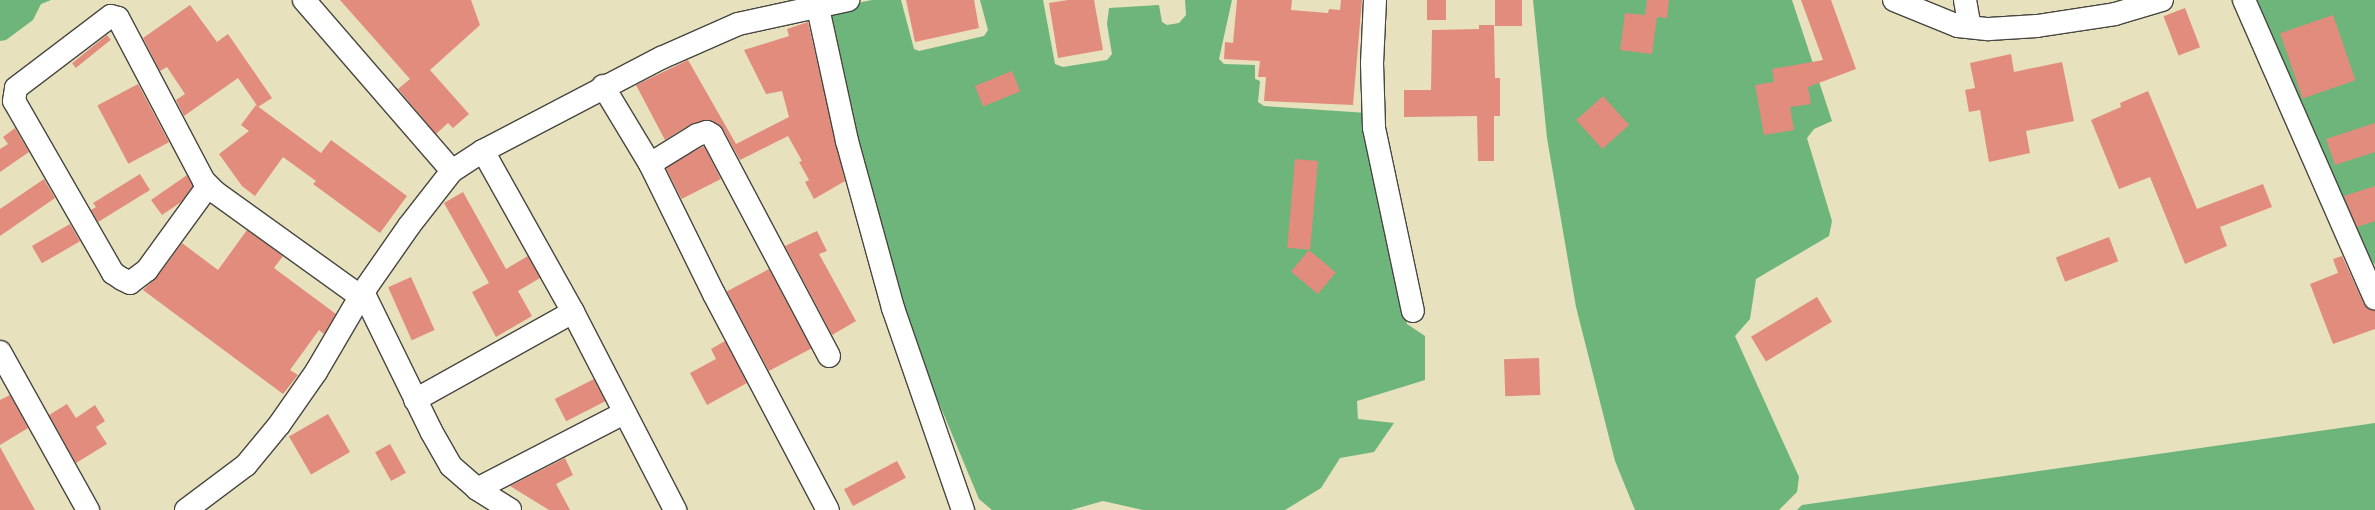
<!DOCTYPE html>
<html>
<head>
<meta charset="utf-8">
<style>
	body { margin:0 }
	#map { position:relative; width:2375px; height:510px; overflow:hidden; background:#e7e1bd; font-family:"Patrick Hand",sans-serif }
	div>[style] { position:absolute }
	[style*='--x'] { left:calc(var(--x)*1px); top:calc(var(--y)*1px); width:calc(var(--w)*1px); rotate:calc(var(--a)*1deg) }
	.forest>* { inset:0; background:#6db57a }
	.building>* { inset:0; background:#e28c7d; transform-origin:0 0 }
	.roads { filter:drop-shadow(1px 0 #474641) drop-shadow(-1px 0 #474641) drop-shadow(0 1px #474641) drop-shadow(0 -1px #474641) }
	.street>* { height:22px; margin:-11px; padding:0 11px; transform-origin:11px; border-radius:11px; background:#fff }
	span { translate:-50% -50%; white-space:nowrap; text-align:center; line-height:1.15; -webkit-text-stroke:4px #fdfcf7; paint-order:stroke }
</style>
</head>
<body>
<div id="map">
	<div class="forest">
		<i style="clip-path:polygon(0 0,51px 0,41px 4px,33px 20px,6px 40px,0 41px)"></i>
		<i style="clip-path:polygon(872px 0,901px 0,914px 49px,919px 51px,984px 36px,988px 30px,980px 0,1043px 0,1055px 64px,1063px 67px,1107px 60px,1112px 54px,1107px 24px,1109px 8px,1159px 5px,1162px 22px,1167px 25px,1179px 23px,1186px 15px,1185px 0,1232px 0,1219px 59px,1224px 64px,1255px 65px,1255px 79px,1260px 81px,1258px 102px,1264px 106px,1367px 113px,1365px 130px,1407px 324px,1425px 336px,1425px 380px,1357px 401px,1358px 419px,1394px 423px,1374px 452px,1340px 458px,1321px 488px,1285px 510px,1143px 510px,1103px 501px,1071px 510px,992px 510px,979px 499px,899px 307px,851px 139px,829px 9px)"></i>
		<i style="clip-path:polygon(1533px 0,1792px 0,1832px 121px,1814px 129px,1807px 138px,1832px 221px,1829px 236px,1756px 279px,1750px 319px,1735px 336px,1799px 477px,1797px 492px,1779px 510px,1635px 510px,1615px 461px,1576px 307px,1547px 138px)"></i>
		<i style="clip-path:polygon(2254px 0,2375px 0,2375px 265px,2359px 246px)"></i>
		<i style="clip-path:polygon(2375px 423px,2375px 510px,1797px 510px,1802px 505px)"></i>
	</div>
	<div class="building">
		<i style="clip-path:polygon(340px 0,471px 0,480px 25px,430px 70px,469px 114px,453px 128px,448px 123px,436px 134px,398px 89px,410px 79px)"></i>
		<i style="clip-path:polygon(906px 0,974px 0,979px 28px,915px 42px)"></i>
		<i style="clip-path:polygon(1068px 0,1094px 0,1103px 50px,1058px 58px,1049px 3px)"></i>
		<i style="clip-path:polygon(1237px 0,1292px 0,1291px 10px,1328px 13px,1329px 9px,1340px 10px,1341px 0,1362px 0,1353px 105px,1264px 101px,1266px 77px,1258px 77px,1260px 61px,1224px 59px,1225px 42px,1233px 43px)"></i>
		<i style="left:1427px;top:0;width:19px;height:20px"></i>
		<i style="left:1495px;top:0;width:27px;height:26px"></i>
		<i style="clip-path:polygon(1647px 0,1669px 0,1667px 18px,1657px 17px,1652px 54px,1620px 50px,1625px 13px,1645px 15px)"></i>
		<i style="clip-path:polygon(1801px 0,1831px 0,1856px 69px,1808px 87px,1811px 104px,1790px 107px,1794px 130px,1764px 135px,1755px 85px,1774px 82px,1772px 69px,1823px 60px)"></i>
		<i style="clip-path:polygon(190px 5px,217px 42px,228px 34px,272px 98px,258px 107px,238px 78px,184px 116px,176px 100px,185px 94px,167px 67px,160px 71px,143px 38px)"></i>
		<i style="left:2185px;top:8px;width:42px;height:23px;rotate:69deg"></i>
		<i style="left:2333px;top:15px;width:69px;height:56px;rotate:71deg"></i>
		<i style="clip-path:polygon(808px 22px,845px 181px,814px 199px,805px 182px,809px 180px,799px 162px,802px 161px,788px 136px,740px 160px,723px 129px,709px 120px,691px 124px,665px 140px,636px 85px,688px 60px,736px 144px,789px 117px,782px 91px,766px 94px,744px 50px,789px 36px,787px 29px)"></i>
		<i style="clip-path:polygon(1479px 25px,1494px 25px,1495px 78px,1500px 78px,1500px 116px,1494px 116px,1494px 161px,1478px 161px,1477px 116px,1404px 117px,1404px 90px,1431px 90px,1432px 30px,1479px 29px)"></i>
		<i style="left:107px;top:35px;width:6px;height:45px;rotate:51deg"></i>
		<i style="clip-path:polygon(2011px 54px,2014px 72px,2062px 62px,2074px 121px,2026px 131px,2030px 153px,1989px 162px,1980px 110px,1969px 112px,1965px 90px,1975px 88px,1970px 63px)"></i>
		<i style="left:1012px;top:71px;width:22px;height:40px;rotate:68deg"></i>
		<i style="left:138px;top:84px;width:66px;height:46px;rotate:62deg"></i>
		<i style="clip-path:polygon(2148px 91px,2197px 209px,2263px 184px,2272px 207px,2220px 227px,2227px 246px,2185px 264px,2150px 177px,2119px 189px,2091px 120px,2121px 107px,2120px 103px)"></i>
		<i style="left:1603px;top:96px;width:39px;height:36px;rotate:48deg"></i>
		<i style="clip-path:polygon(256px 105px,321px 153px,331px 140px,407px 196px,380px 233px,313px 184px,316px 181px,283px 157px,255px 196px,242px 186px,219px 154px,249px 131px,241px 125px)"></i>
		<i style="clip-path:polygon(2375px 123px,2375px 152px,2335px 165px,2326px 139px)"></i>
		<i style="clip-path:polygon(15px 128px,29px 152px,0 172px,0 149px,8px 144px,3px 137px)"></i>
		<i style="left:704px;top:146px;width:37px;height:44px;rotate:63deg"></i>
		<i style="left:1295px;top:159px;width:23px;height:89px;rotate:5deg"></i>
		<i style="clip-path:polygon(140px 174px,150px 190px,98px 222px,91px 210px,96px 207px,93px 203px)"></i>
		<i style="clip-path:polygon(187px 175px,193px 186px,181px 202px,162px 215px,151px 200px)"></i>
		<i style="clip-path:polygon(44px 179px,55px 198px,0 236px,0 209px)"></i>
		<i style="clip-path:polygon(2375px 186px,2375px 221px,2357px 227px,2344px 196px)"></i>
		<i style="clip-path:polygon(463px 192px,506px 269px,528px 256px,540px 278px,518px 291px,532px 316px,496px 337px,472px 292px,489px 283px,444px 203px)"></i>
		<i style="left:70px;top:224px;width:20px;height:44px;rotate:60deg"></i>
		<i style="clip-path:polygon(247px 230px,283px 256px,274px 268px,336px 314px,324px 334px,319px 330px,290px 370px,298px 375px,283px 394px,143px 290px,157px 277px,182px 243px,218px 270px)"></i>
		<i style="clip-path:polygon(817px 231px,827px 251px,819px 254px,856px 321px,832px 335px,785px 246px)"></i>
		<i style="left:2109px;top:237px;width:26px;height:57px;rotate:69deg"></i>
		<i style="left:1309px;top:250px;width:35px;height:28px;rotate:40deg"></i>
		<i style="clip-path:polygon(2342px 256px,2364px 304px,2375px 311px,2375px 329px,2333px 344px,2310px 284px,2338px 273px,2333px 259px)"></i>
		<i style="left:769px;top:269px;width:90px;height:48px;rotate:62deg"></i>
		<i style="left:411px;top:277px;width:58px;height:25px;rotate:66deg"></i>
		<i style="left:1817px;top:297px;width:29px;height:77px;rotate:59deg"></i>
		<i style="clip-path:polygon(725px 341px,747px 383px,707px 405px,690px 373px,716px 359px,711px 349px)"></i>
		<i style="left:1539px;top:358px;width:37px;height:35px;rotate:88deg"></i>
		<i style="left:594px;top:379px;width:25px;height:44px;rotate:63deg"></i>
		<i style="clip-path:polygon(10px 395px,28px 428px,0 445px,0 400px)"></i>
		<i style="clip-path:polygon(67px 404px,76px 418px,95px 405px,105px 421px,96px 427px,107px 444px,76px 463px,49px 415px)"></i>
		<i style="left:328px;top:414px;width:44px;height:45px;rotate:60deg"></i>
		<i style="left:390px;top:444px;width:33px;height:17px;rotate:61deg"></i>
		<i style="clip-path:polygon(0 447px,16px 476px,35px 510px,0 510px)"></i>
		<i style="clip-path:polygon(565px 458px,573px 475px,556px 484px,570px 510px,549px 510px,510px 486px)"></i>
		<i style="left:897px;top:461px;width:19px;height:60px;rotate:62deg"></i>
	</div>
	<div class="roads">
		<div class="street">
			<i style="--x:304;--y:0;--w:226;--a:49.1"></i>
			<i style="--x:1375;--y:0;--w:63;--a:92.7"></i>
			<i style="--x:1372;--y:63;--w:65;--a:88.2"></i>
			<i style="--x:1374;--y:128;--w:187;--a:78"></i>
			<i style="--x:1894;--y:0;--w:69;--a:22.1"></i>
			<i style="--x:1958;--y:26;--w:31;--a:6"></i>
			<i style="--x:1989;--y:29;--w:48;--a:-3.6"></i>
			<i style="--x:2037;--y:26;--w:79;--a:-8.7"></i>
			<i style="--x:2115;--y:14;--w:49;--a:-16.6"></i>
			<i style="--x:1965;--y:0;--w:27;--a:80"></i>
			<i style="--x:2244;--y:0;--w:326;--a:66.3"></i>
			<i style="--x:818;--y:8;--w:136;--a:77.7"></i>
			<i style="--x:847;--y:141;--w:173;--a:74.6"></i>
			<i style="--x:893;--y:308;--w:214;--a:70.9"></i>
			<i style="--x:603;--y:86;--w:91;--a:58.9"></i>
			<i style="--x:650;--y:164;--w:145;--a:63.8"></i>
			<i style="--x:714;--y:294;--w:244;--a:62.2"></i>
			<i style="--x:483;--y:151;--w:184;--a:60.8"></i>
			<i style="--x:573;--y:312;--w:223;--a:62.7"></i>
			<i style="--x:650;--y:164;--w:55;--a:-31.7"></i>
			<i style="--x:697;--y:135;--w:10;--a:-17"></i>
			<i style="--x:707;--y:132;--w:6;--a:31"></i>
			<i style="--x:712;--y:135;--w:250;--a:62.1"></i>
			<i style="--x:208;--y:186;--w:104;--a:126"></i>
			<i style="--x:147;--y:270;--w:21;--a:143"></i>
			<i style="--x:130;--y:283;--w:9;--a:-153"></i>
			<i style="--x:122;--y:279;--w:11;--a:-146"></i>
			<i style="--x:113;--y:273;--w:198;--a:-119.9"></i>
			<i style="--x:14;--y:101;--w:13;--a:-81"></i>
			<i style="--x:16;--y:88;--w:119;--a:-37.2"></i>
			<i style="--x:111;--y:16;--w:7;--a:16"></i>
			<i style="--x:118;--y:18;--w:184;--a:62.2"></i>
			<i style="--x:204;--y:181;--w:16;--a:45"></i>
			<i style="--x:215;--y:192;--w:180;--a:35.7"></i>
			<i style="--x:363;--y:292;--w:155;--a:63.9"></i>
			<i style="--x:431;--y:431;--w:40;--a:60.3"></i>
			<i style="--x:451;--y:466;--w:35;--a:41"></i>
			<i style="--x:477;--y:489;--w:39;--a:32"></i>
			<i style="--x:0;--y:352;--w:181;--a:60.9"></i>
			<i style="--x:415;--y:400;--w:181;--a:-29.1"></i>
			<i style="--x:477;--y:489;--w:165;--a:-27.3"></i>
			<i style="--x:186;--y:510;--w:75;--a:-36.9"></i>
			<i style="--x:246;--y:465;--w:52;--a:-50.5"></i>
			<i style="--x:279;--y:425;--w:65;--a:-55.1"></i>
			<i style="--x:316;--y:372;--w:93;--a:-59.6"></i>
			<i style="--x:363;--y:292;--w:80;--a:-55.1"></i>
			<i style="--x:409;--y:226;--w:70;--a:-52"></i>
			<i style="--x:452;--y:171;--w:37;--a:-33"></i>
			<i style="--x:483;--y:151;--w:201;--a:-27.6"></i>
			<i style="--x:661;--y:58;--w:84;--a:-23.8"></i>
			<i style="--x:738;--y:24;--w:113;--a:-12.3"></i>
		</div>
	</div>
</div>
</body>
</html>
